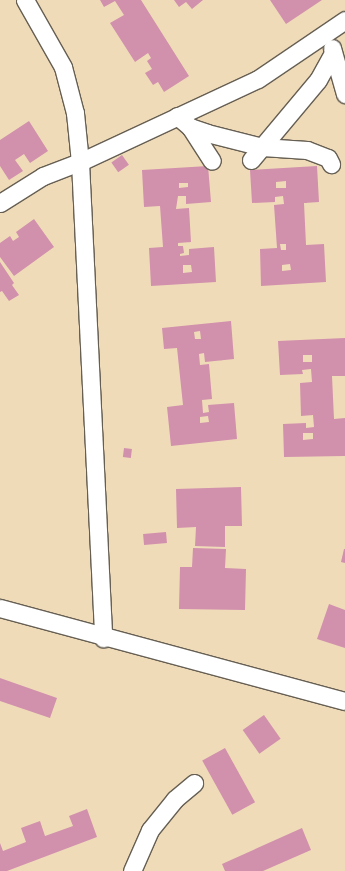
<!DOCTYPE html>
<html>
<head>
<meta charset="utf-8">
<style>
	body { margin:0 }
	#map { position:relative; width:345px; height:871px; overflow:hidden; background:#f0dbb9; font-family:"Playpen Sans",sans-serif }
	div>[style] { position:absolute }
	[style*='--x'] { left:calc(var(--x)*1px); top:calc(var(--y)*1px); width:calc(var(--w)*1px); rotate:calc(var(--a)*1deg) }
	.building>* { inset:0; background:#d190ac; transform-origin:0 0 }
	.roads { filter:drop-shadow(1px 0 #665f53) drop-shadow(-1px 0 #665f53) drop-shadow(0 1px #665f53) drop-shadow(0 -1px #665f53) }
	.minor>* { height:17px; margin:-8.5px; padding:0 8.5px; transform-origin:8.5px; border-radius:8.5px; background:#fff }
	span { translate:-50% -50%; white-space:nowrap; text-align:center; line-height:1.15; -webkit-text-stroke:3px #f6f6f2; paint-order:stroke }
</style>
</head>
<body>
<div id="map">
	<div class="building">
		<i style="clip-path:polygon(100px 0,141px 0,189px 76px,164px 92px,158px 82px,153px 85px,145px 73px,152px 69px,147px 61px,151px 58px,148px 53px,135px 62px,110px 23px,124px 15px,115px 1px,104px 7px)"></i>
		<i style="clip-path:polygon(174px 0,203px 0,192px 9px,186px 2px,179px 7px)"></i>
		<i style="clip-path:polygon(270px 0,322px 0,286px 24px)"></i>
		<i style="clip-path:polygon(29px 121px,48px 151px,30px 163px,24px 154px,15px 160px,23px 171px,9px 180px,0 166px,0 140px)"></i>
		<i style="left:122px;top:155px;width:12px;height:13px;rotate:55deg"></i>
		<i style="clip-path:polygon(evenodd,208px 166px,211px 202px,186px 204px,186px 196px,178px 196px,176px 209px,189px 208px,191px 242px,178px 243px,178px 246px,183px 246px,184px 253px,180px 254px,180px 256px,189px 255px,189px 249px,214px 247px,216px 282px,151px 286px,149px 248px,163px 247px,160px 206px,144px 207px,142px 170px,208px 166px,179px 183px,188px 183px,188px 187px,179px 188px,179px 183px,208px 166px,183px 265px,191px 265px,192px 272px,183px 273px,183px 265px)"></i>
		<i style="clip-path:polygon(evenodd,317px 166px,319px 202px,304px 203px,306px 245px,324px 244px,326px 282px,261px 286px,260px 249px,277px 248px,274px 205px,284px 204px,283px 196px,275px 197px,275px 202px,252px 203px,250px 170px,317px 166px,286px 181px,286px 188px,276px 188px,276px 182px,286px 181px,317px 166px,280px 244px,286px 244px,286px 250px,281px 250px,280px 244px,317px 166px,290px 264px,291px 270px,282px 271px,282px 265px,290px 264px)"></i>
		<i style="clip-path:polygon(34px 219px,54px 247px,14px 276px,0 257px,0 243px,10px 236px,13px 241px,19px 237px,16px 232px)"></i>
		<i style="clip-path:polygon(0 262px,14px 283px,12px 285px,19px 295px,9px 301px,2px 291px,0 292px)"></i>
		<i style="clip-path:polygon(evenodd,231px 321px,234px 359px,205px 362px,204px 353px,199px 354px,200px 365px,209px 364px,212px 399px,202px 400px,203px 413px,209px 412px,208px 405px,234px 403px,237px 439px,171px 446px,167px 407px,183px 405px,177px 348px,164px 349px,162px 328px,231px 321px,200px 331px,201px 339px,195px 339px,194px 332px,200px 331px,231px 321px,208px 416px,209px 422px,200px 423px,200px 417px,208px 416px)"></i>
		<i style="clip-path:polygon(evenodd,345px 338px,345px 376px,332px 376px,334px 419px,345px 418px,345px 456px,284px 457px,283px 424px,306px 423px,306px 428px,314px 427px,313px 415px,301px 416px,300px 383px,312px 382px,311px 369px,302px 370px,303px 374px,280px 375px,278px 341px,345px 338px,303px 355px,312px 355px,312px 362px,303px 362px,303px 355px,345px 338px,303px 433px,313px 433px,313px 439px,303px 440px,303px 433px)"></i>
		<i style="left:124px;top:448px;width:8px;height:9px;rotate:7deg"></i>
		<i style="clip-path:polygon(241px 487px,242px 526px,225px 526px,225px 547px,195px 546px,196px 527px,177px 528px,176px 489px)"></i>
		<i style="left:166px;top:532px;width:11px;height:23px;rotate:85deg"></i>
		<i style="clip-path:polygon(193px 548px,226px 549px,225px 568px,246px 569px,245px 610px,179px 609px,180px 567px,192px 567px)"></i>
		<i style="clip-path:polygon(344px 549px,345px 549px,345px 563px,341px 562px)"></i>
		<i style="clip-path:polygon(329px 604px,345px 610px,345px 648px,317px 639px)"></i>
		<i style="clip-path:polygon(0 678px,57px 698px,50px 718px,0 701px)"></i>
		<i style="left:264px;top:715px;width:29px;height:26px;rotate:55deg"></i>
		<i style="left:225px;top:748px;width:62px;height:26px;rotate:61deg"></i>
		<i style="clip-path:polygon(87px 809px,97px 837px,7px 871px,0 871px,0 843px,3px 851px,26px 842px,21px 828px,40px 821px,45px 836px,73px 826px,69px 816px)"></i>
		<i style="clip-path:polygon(302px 828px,311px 850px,263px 871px,225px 871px,222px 864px)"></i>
	</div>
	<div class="roads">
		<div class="minor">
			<i style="--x:25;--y:0;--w:77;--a:60.4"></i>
			<i style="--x:63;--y:67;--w:48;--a:75.4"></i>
			<i style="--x:75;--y:113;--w:49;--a:84.2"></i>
			<i style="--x:80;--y:162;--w:477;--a:87.2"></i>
			<i style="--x:332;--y:48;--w:48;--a:74.2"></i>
			<i style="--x:177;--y:116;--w:17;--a:40"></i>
			<i style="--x:190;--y:127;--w:18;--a:19"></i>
			<i style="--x:207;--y:133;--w:57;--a:14.3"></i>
			<i style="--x:262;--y:147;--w:45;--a:3.8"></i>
			<i style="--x:307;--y:150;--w:22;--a:21"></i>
			<i style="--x:328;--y:158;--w:7;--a:63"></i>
			<i style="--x:190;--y:127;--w:40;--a:57.1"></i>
			<i style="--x:251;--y:160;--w:104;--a:-50.1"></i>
			<i style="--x:318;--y:80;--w:31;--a:-61"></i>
			<i style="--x:0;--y:203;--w:51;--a:-32.1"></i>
			<i style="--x:43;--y:176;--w:40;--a:-21"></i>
			<i style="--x:80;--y:162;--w:196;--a:-25"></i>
			<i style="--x:258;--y:79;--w:105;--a:-34.1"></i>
			<i style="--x:0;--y:608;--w:357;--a:15.1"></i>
			<i style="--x:132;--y:871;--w:45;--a:-66.3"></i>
			<i style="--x:150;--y:830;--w:40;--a:-51"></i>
			<i style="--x:175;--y:799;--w:25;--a:-40"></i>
		</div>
	</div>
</div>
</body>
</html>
